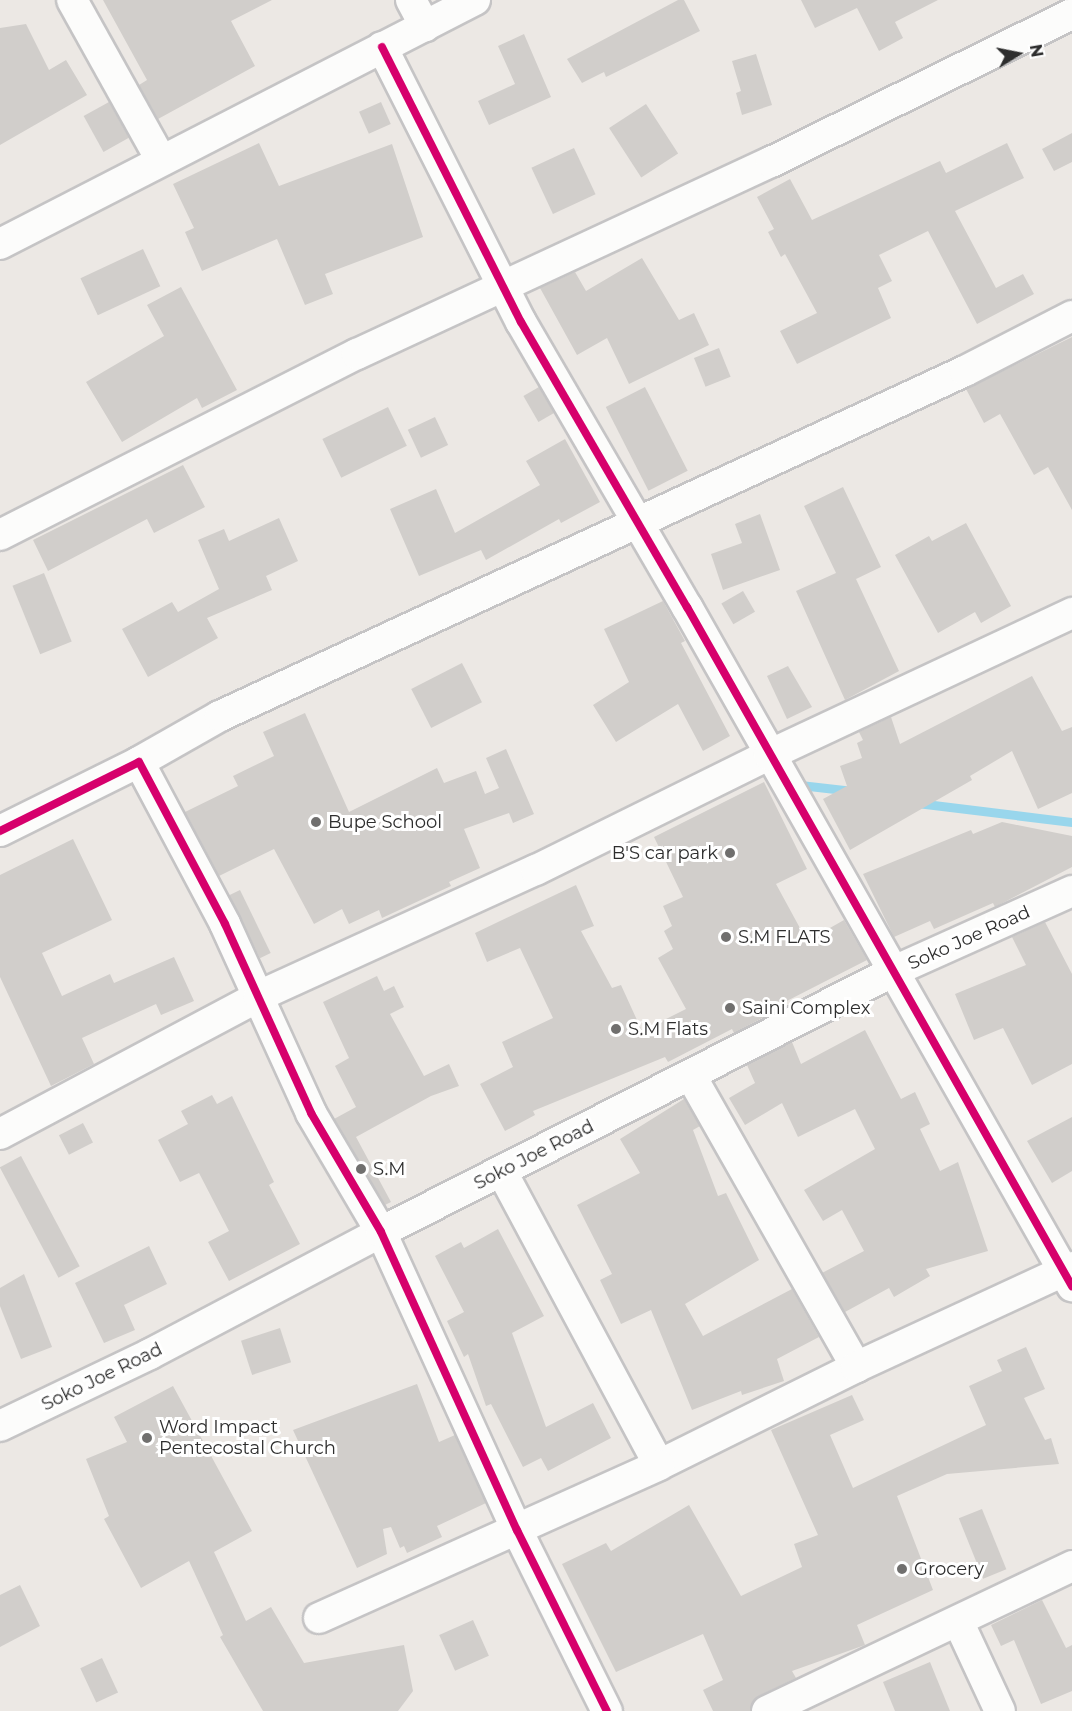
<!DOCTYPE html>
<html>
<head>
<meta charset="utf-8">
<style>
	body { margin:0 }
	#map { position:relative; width:1072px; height:1711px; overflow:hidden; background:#ece8e4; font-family:Montserrat,sans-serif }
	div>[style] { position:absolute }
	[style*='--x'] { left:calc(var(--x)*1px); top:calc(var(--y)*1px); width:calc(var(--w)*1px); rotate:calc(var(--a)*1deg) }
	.stream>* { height:9px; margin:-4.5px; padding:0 4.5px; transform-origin:4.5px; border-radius:4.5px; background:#99d6ec }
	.building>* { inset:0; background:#d1cecb; transform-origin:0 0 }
	.roads { filter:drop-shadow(2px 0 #c5c4c5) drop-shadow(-2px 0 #c5c4c5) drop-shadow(0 2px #c5c4c5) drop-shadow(0 -2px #c5c4c5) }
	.minor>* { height:30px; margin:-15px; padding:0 15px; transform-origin:15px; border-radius:15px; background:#fcfcfb }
	.cycleway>* { height:8px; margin:-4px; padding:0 4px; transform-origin:4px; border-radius:4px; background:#d6006c }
	.dots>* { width:16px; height:16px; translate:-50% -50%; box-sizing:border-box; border:3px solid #fff; border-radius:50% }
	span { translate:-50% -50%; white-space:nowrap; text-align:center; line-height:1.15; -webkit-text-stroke:6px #fff; paint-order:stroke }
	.poi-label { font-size:18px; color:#2e2e2e }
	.left { translate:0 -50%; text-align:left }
	.right { translate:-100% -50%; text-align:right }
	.street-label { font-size:18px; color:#2e2e2e }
	.north { position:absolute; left:988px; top:24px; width:60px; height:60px; -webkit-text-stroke:4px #fff; paint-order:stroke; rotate:80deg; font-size:16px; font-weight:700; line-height:24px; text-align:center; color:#2e2e2e }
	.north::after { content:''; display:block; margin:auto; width:21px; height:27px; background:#2e2e2e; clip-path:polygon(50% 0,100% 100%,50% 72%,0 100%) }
</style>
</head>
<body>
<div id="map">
	<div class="stream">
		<i style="--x:800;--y:785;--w:53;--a:6.5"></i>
		<i style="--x:917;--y:803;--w:156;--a:7"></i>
	</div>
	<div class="building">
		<i style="clip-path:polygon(103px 0,272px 0,231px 21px,255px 66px,158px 119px,139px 85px,147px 80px)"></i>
		<i style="clip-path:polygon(678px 0,684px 0,700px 31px,606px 77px,604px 72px,582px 83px,567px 59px)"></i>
		<i style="clip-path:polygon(801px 0,938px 0,895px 22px,903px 38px,879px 51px,857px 8px,815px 28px)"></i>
		<i style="clip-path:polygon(26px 24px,49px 70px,66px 60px,87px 95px,0 145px,0 28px)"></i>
		<i style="clip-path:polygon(524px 34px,551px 97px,489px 125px,478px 101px,515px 84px,498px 46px)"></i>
		<i style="clip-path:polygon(756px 54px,772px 105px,742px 115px,736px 93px,741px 91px,732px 61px)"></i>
		<i style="left:109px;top:102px;width:41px;height:29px;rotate:61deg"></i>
		<i style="left:381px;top:102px;width:24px;height:24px;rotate:66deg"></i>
		<i style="left:646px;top:104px;width:59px;height:44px;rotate:57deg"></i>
		<i style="clip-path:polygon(1072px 133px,1072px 162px,1054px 171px,1042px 149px)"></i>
		<i style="clip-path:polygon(259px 143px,279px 186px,392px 144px,423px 237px,325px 274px,333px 294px,305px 305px,277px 239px,202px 271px,185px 232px,194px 228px,173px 184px)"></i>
		<i style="clip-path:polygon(1007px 143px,1024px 178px,955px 211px,996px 288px,1023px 274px,1034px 294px,977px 324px,928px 231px,879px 255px,892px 281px,878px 288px,891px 318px,797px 364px,780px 331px,817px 313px,785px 254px,781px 257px,768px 232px,774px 229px,757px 197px,790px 179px,812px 220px,940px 161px,946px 173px)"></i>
		<i style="left:574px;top:148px;width:51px;height:47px;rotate:65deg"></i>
		<i style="left:143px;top:249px;width:41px;height:69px;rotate:65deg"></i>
		<i style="clip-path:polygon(642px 258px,679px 320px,694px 313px,709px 345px,629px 384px,607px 338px,577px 355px,540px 288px,575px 272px,586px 291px)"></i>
		<i style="clip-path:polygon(181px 287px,237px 390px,202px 408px,197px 398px,122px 442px,86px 382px,164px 336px,147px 305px)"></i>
		<i style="clip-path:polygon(1072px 337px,1072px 510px,1048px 467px,1034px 475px,1000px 414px,984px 423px,966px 389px)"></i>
		<i style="left:719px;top:348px;width:31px;height:27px;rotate:68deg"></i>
		<i style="left:539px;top:387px;width:30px;height:18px;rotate:60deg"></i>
		<i style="left:645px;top:387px;width:94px;height:44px;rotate:63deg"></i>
		<i style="left:388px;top:407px;width:43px;height:73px;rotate:64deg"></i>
		<i style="left:435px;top:417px;width:31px;height:30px;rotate:65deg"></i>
		<i style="clip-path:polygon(565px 439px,600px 502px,561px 523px,559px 519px,486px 560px,481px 550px,419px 576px,390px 509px,436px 489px,455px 533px,540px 485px,526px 461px)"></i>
		<i style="clip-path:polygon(183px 465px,205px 507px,154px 533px,147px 519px,48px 571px,33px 540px)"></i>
		<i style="clip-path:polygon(843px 487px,881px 567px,856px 579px,899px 671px,845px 700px,796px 591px,836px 573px,804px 506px)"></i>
		<i style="clip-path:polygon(760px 514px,780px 570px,723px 590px,711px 554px,742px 543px,735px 524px)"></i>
		<i style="clip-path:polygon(279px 518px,298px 561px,266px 576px,272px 590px,207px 618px,218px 638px,148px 677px,122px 629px,172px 602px,178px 612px,219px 589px,198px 540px,224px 529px,229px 541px)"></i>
		<i style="clip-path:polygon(966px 523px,1011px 606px,981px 623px,975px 612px,938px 633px,895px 555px,929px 536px,932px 541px)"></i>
		<i style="left:44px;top:573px;width:74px;height:34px;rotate:68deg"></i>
		<i style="left:743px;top:591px;width:24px;height:25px;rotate:60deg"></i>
		<i style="clip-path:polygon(663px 601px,685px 641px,681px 643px,730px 736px,703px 751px,678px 704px,616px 742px,593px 705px,629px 682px,604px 629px)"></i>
		<i style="left:462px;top:663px;width:44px;height:57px;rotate:63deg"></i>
		<i style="clip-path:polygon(788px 666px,812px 707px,787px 719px,767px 676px)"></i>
		<i style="clip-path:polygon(1032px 676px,1062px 731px,1072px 727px,1072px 793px,1038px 809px,1012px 751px,970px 776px,972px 780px,850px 850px,823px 799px,847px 786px,840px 766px,862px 758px,857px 743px,863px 740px,859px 732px,891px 717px,900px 744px)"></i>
		<i style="clip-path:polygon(305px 713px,349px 812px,437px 768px,444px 783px,476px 771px,485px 794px,499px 788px,486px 758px,506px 749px,534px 814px,513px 823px,509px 813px,464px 829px,480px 868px,449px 882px,451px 886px,382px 918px,379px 910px,349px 924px,342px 909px,314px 924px,274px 849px,219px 876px,185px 812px,238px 786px,233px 776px,274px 756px,263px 732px)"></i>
		<i style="clip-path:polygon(764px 782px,807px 869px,776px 884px,807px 941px,844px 920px,867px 960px,777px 1006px,778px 1010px,734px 1033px,732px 1029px,668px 1062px,665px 1057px,533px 1111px,535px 1115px,505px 1131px,480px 1084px,513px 1067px,502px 1042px,553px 1018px,520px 948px,487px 962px,475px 933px,576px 885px,594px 926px,581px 931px,612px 988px,621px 985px,642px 1031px,686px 1009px,658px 958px,673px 949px,664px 931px,672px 926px,663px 906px,683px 897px,654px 837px)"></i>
		<i style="clip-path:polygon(1002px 822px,1072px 836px,1072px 867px,995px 907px,993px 903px,934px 929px,930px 921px,894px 937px,863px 874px,971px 830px,973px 834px)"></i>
		<i style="clip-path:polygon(73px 839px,112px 920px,42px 953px,62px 996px,110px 974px,114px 983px,174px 957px,194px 1001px,161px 1015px,156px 1004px,82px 1038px,94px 1064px,51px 1086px,0 977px,0 875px)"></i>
		<i style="left:240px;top:890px;width:70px;height:12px;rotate:64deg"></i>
		<i style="clip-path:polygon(1045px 922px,1072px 974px,1072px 1064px,1032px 1085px,1003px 1028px,974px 1040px,955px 994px,1026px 965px,1012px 937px)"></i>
		<i style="clip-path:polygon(377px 976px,384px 991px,394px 986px,404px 1007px,390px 1014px,424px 1076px,449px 1064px,459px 1086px,431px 1096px,356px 1137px,391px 1202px,385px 1205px,334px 1119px,356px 1107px,335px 1066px,349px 1058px,323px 1002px)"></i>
		<i style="clip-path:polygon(865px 1030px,901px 1099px,915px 1092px,930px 1124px,920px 1129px,940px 1171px,958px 1162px,988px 1251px,926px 1269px,930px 1276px,894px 1297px,889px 1288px,845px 1312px,822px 1273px,864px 1251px,842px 1210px,823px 1221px,804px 1190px,875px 1149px,855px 1109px,798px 1137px,782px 1103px,745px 1125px,729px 1098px,755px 1083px,747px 1065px,792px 1042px,801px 1064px)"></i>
		<i style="clip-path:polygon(212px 1095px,217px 1104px,232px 1096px,274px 1182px,269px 1185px,300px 1244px,229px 1281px,208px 1242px,229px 1231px,199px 1173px,180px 1182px,158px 1140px,188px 1124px,181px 1111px)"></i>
		<i style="clip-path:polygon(684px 1099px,700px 1126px,693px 1130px,718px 1196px,726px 1193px,759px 1260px,685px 1304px,703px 1336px,792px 1289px,819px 1337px,777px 1359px,784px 1381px,742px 1395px,741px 1391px,692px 1410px,651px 1310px,621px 1324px,600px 1280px,612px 1274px,577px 1205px,640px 1173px,620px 1139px)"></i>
		<i style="clip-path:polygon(1072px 1117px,1072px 1171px,1052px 1183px,1027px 1141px)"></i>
		<i style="left:83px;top:1123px;width:22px;height:27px;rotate:63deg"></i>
		<i style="left:21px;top:1156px;width:125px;height:24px;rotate:62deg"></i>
		<i style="clip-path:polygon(498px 1229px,544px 1316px,512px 1333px,546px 1427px,593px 1403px,611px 1438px,548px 1471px,541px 1458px,523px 1467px,491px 1404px,486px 1406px,468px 1354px,464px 1357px,447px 1321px,464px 1312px,435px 1256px,461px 1242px,464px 1248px)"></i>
		<i style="clip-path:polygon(149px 1246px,167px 1284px,124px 1305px,135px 1330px,104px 1343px,75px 1283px)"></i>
		<i style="clip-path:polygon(24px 1274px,52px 1347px,21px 1359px,0 1306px,0 1288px)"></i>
		<i style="left:280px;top:1328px;width:36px;height:41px;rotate:72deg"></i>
		<i style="clip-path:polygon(1026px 1347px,1045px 1389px,1024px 1398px,1045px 1440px,1051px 1438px,1059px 1464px,947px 1474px,897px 1496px,933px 1590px,857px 1625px,865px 1645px,792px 1671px,796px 1678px,759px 1696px,750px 1711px,713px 1711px,703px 1690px,723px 1680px,703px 1634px,616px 1672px,562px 1564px,606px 1543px,611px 1551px,689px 1505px,741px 1596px,802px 1567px,794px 1544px,818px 1535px,771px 1430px,852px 1395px,864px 1420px,830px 1435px,853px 1488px,986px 1425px,969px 1386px,1002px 1371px,997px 1360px)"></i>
		<i style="clip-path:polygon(417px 1384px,439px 1442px,455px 1435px,486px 1503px,437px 1526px,442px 1537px,407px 1553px,404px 1546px,400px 1548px,391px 1527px,383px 1529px,387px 1554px,357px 1568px,293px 1430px)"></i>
		<i style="clip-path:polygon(173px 1386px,252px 1531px,214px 1552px,246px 1621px,271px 1607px,304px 1663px,404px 1645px,413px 1691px,398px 1711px,263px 1711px,220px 1637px,223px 1635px,189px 1561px,141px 1588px,104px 1519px,109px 1516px,86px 1459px,127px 1442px,114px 1417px)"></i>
		<i style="left:982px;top:1509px;width:65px;height:25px;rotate:68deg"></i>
		<i style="clip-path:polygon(20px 1585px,40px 1626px,0 1647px,0 1595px)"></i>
		<i style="clip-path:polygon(1042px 1600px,1066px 1648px,1072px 1645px,1072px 1691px,1041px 1704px,1014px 1640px,1001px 1646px,991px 1625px)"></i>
		<i style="left:473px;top:1620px;width:39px;height:37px;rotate:66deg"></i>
		<i style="left:102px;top:1658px;width:38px;height:24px;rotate:65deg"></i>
		<i style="clip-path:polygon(930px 1662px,950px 1711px,895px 1711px,883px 1682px)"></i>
	</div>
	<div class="roads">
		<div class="minor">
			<i style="--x:72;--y:0;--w:181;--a:60.9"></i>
			<i style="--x:411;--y:0;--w:30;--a:62"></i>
			<i style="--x:382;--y:47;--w:308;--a:63.2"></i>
			<i style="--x:521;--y:322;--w:330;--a:59.8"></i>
			<i style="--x:687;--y:607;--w:781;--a:60.45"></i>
			<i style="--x:0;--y:244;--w:534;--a:-27.19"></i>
			<i style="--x:0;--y:535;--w:400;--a:-26.9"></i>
			<i style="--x:357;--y:354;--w:456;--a:-24.9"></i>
			<i style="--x:771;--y:162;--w:335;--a:-26.2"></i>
			<i style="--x:139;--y:762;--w:93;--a:-29.6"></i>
			<i style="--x:220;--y:716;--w:821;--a:-24.85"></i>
			<i style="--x:965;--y:371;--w:120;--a:-27.2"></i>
			<i style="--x:0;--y:831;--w:155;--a:-26.4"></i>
			<i style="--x:139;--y:762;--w:183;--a:62"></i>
			<i style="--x:225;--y:924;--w:208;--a:65.5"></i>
			<i style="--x:311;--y:1113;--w:138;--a:59.5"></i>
			<i style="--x:381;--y:1232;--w:328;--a:65.5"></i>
			<i style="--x:517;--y:1530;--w:202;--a:63.6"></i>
			<i style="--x:691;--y:1076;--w:335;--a:60.4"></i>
			<i style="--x:0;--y:1134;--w:293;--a:-28"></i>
			<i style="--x:259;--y:996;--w:304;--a:-24.5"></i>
			<i style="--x:536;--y:870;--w:260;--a:-26.3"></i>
			<i style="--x:769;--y:755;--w:335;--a:-25.1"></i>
			<i style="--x:502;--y:1172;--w:332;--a:61.8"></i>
			<i style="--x:659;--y:1465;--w:220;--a:-26.4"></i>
			<i style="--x:856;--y:1367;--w:238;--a:-24.8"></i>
			<i style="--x:0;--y:1426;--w:166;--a:-25.6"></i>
			<i style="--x:150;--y:1354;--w:261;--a:-27.8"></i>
			<i style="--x:381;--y:1232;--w:576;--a:-26.97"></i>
			<i style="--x:894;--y:971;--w:195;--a:-24.2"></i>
			<i style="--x:319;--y:1618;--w:373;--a:-24.2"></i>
			<i style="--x:958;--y:1621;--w:99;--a:65"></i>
			<i style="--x:767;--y:1711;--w:338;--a:-25.4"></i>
		</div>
	</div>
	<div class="cycleway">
		<i style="--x:382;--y:47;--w:308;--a:63.2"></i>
		<i style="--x:521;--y:322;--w:330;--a:59.8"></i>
		<i style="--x:687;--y:607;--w:781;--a:60.45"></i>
		<i style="--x:0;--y:831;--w:155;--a:-26.4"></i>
		<i style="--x:139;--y:762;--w:183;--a:62"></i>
		<i style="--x:225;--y:924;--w:208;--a:65.5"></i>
		<i style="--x:311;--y:1113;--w:138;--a:59.5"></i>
		<i style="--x:381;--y:1232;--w:328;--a:65.5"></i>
		<i style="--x:517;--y:1530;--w:202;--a:63.6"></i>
	</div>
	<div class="dots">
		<i style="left:316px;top:822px;background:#706f6e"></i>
		<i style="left:730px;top:853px;background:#706f6e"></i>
		<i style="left:726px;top:937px;background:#706f6e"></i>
		<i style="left:730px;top:1008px;background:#706f6e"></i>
		<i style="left:616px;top:1029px;background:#706f6e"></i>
		<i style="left:361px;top:1169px;background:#706f6e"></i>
		<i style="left:147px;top:1438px;background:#706f6e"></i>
		<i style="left:902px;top:1569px;background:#706f6e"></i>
	</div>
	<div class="poi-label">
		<span class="left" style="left:328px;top:822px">Bupe School</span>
		<span class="right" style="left:718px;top:853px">B'S car park</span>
		<span class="left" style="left:738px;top:937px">S.M FLATS</span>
		<span class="left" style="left:742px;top:1008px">Saini Complex</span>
		<span class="left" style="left:628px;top:1029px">S.M Flats</span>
		<span class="left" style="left:373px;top:1169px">S.M</span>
		<span class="left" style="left:159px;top:1438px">Word Impact<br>Pentecostal Church</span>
		<span class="left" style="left:914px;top:1569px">Grocery</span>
	</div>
	<div class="street-label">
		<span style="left:969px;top:938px;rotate:-24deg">Soko Joe Road</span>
		<span style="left:534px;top:1155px;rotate:-27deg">Soko Joe Road</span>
		<span style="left:102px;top:1377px;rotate:-26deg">Soko Joe Road</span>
	</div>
	<div class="north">N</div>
</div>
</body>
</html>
